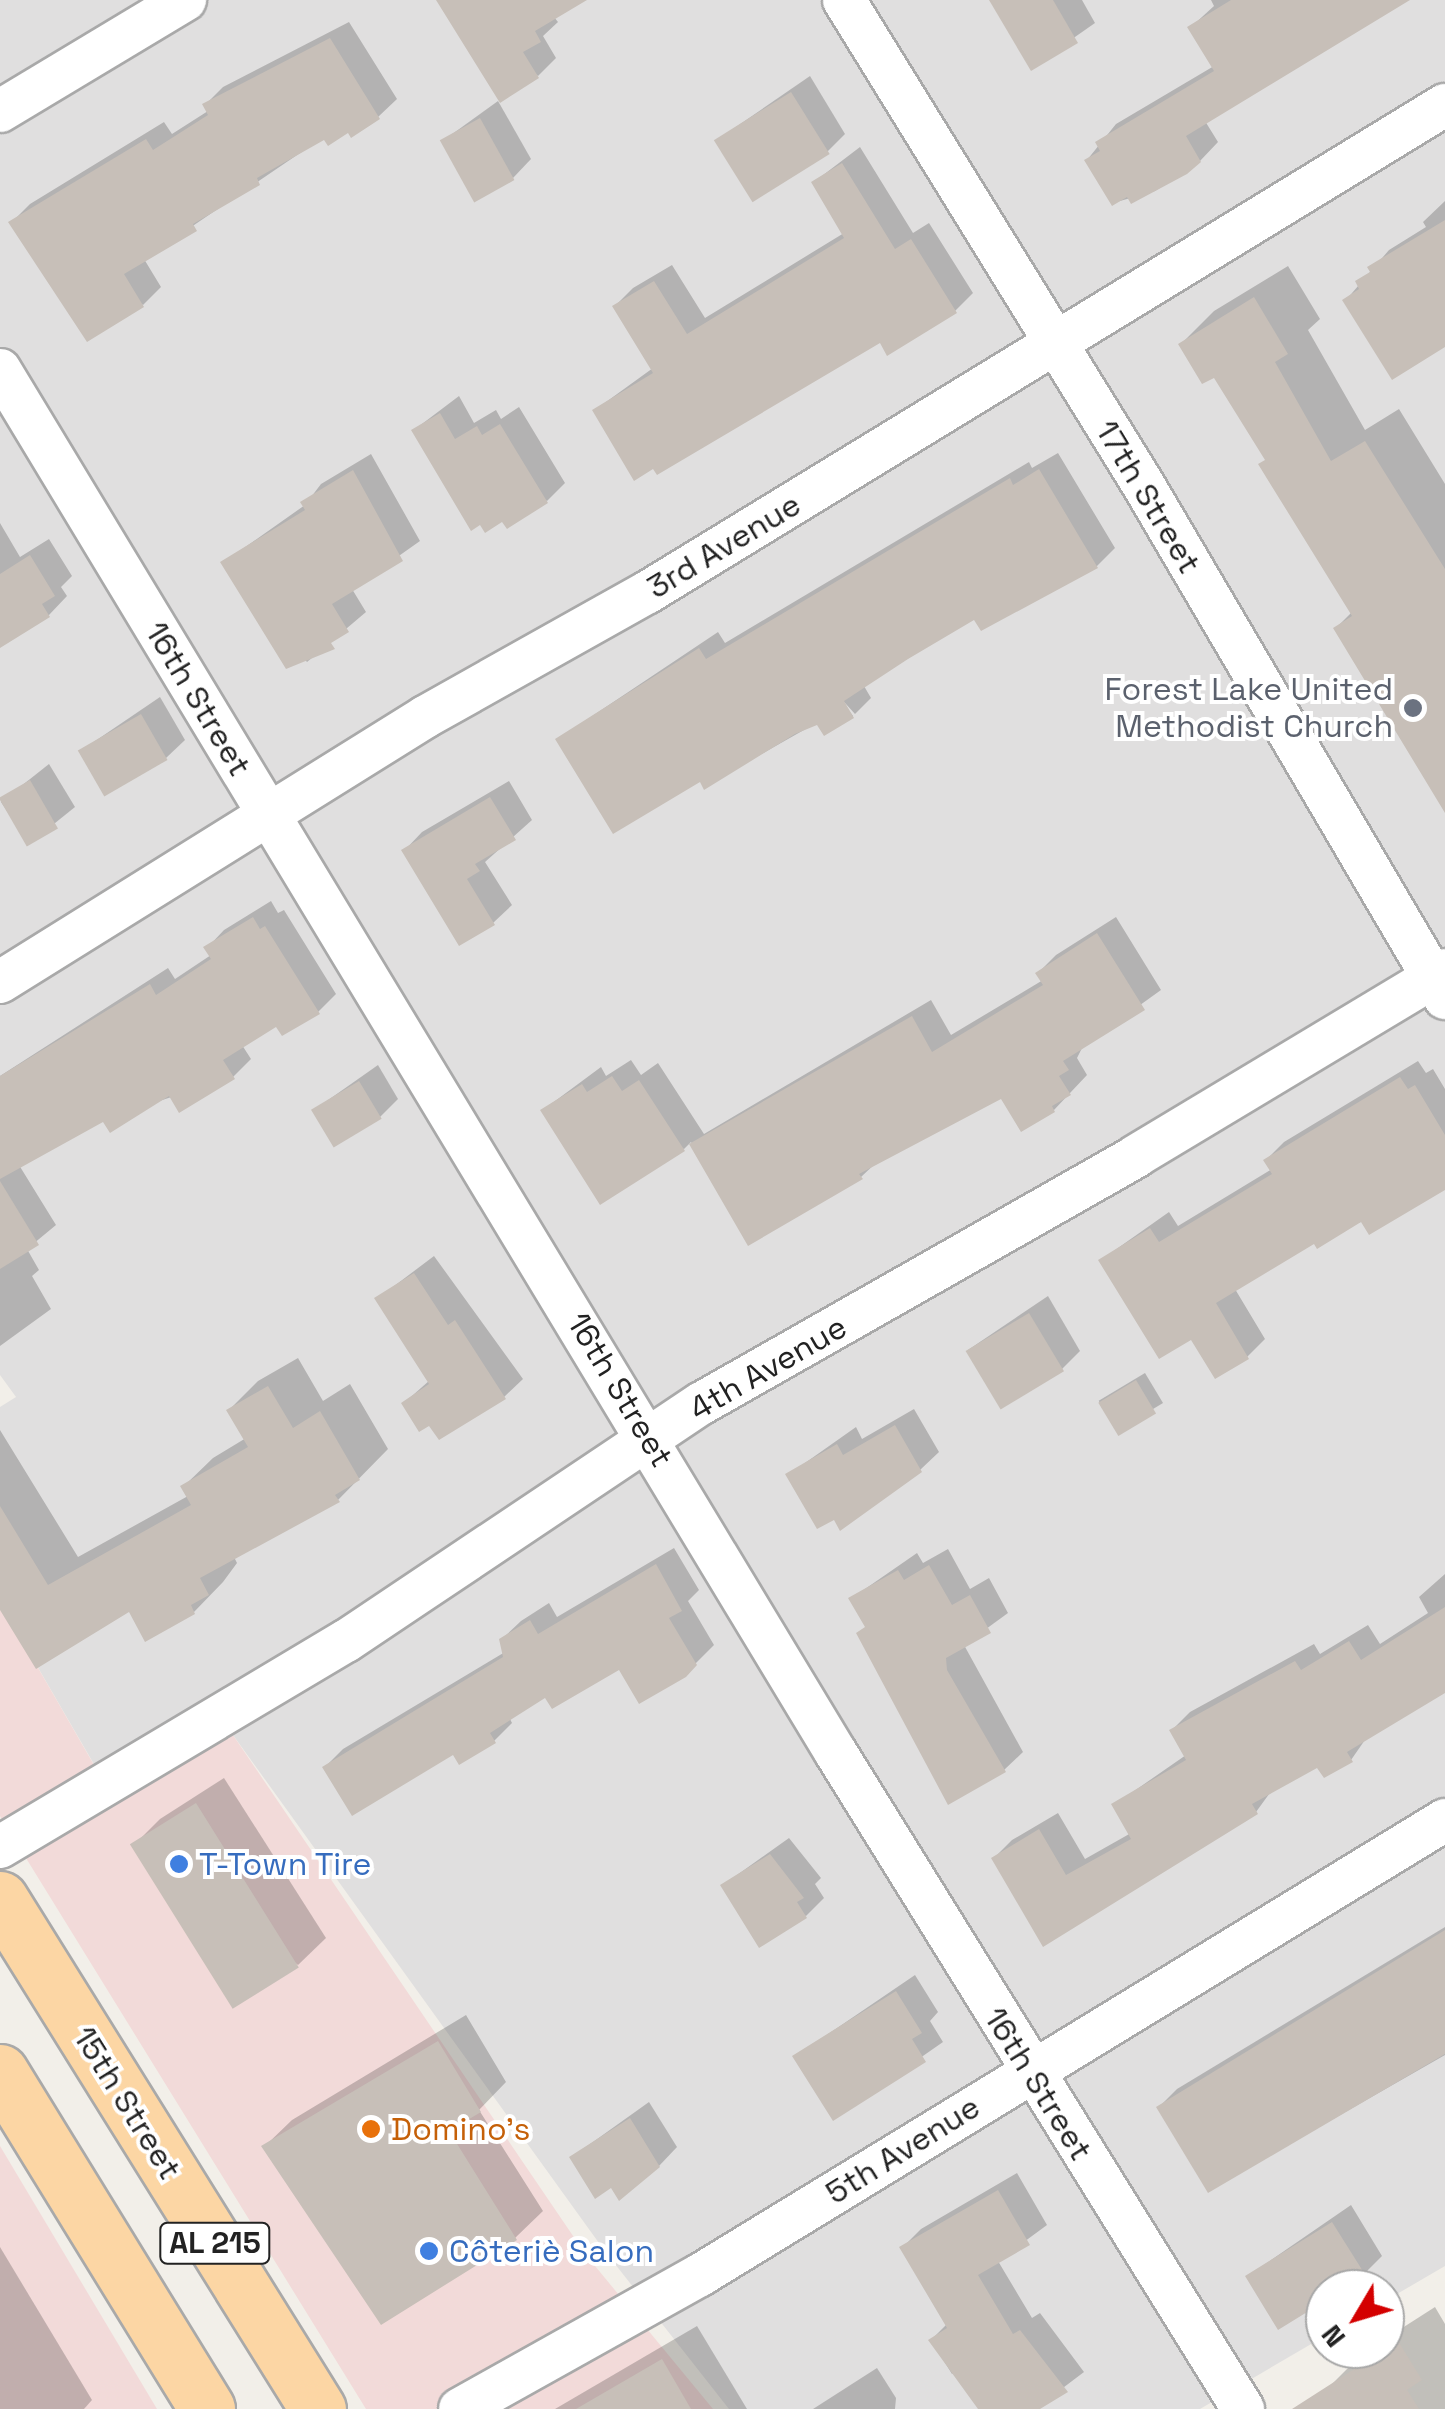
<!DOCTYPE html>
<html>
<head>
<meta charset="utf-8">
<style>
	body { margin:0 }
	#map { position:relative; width:1445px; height:2409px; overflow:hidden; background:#f2efe9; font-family:"Space Grotesk",sans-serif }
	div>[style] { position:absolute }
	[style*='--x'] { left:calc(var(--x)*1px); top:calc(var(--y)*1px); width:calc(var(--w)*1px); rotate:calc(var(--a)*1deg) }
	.residential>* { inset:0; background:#e0dfdf }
	.commercial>* { inset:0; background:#f2dad9 }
	.shadow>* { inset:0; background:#0003; transform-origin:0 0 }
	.building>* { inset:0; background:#c7bfb8; transform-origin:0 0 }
	.roads { filter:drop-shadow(2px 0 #a9a9a9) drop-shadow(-2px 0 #a9a9a9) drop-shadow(0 2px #a9a9a9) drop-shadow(0 -2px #a9a9a9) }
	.minor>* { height:42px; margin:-21px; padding:0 21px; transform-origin:21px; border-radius:21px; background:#fff }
	.primary>* { height:55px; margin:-27.5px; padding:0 27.5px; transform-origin:27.5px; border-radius:27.5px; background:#fcd6a4 }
	.dots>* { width:28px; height:28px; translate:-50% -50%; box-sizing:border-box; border:5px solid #fff; border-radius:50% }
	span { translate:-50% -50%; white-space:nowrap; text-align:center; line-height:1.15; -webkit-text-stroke:8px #fff; paint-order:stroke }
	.shield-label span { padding:2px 8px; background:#fff; border:2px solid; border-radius:8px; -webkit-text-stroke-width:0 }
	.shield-label { font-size:30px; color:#222; font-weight:700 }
	.street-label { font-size:32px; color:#222 }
	.worship-label { font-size:32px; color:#5b616d }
	.right { translate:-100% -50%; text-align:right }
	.shop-label { font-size:32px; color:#366cbe }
	.left { translate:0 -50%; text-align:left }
	.food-label { font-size:32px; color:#c56008 }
	.north { position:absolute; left:1305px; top:2269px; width:100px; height:100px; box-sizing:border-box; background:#fff; border:2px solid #a7a7a7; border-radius:50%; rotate:232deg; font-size:28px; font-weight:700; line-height:40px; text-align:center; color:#222 }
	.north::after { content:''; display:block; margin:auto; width:35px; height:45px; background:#d40000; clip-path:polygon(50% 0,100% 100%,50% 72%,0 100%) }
</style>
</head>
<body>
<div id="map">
	<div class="residential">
		<i style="clip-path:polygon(0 0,1445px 0,1445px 2266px,1385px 2301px,1385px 2289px,1325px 2289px,1325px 2336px,1200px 2409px,729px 2409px,604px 2250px,220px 1717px,106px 1785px,0 1602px,0 1407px,16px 1397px,0 1375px)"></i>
	</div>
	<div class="commercial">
		<i style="clip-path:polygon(0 1602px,105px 1784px,220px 1716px,586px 2255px,713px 2409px,366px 2409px,0 1816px)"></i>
		<i style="clip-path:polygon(0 2146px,157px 2409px,0 2409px)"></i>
	</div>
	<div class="shadow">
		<i style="clip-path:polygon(439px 0,582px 0,554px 17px,558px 22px,543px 36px,556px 58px,538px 76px)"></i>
		<i style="clip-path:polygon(1001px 0,1082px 0,1095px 23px,1032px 67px)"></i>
		<i style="clip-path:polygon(1211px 0,1397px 0,1205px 121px,1218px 142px,1200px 161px,1155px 191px,1113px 203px,1087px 160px,1116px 124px,1214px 66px,1191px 27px,1214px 6px)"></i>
		<i style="clip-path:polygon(349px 22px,397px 99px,378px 117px,325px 136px,144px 259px,161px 287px,143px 305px,12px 222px,30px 204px,164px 122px,172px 134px,208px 111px,205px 105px,223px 87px)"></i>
		<i style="clip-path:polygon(810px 76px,845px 134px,827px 152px,717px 140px)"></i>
		<i style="clip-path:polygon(498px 101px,531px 159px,513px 178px,444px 140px)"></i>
		<i style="clip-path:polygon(860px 147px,913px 233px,929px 223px,973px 293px,955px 311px,880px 339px,595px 410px,653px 368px,615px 306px,633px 288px,672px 265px,705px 318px,844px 233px,814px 182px)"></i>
		<i style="clip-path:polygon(1445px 201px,1445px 344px,1346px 300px,1389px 250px,1426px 227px,1423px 222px)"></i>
		<i style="clip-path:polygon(1288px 266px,1320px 319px,1308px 330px,1365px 430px,1399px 409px,1445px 484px,1445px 785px,1336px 628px,1352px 612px,1267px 459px,1215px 374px,1181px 344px,1214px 311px)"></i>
		<i style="clip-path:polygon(459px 396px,474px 423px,496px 410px,501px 419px,519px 407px,565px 483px,547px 501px,414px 430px)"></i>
		<i style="clip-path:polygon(1058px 453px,1115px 548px,1097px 566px,975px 616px,864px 686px,871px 698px,855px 714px,835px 692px,853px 716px,818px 722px,705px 786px,700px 779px,558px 739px,718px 632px,725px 643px,1029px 462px,1032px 468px)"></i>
		<i style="clip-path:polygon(371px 454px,420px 541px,352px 589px,366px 612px,307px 662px,224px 562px,305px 505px,321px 484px)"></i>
		<i style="clip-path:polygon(0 523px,20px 557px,49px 539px,72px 576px,61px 587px,67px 596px,49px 615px,0 645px)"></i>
		<i style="clip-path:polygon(160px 697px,185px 740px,166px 758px,82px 750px)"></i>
		<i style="clip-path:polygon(49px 764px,75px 807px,29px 844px,1px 802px)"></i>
		<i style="clip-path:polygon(509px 781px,532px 820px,485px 862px,512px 905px,493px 923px,404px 851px,422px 832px)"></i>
		<i style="clip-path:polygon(271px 901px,278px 913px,284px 910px,336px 994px,318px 1012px,277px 1023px,242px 1045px,251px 1059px,233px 1077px,104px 1119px,19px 1165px,56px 1225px,27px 1249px,39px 1270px,32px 1276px,51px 1309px,0 1346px,0 1076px,168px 968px,175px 979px,211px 955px,207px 948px,224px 930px)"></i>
		<i style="clip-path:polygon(1116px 917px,1161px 990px,1083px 1046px,1077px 1058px,1087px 1075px,1054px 1110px,1002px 1096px,879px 1160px,861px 1177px,749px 1242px,691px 1142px,684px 1149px,543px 1110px,601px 1067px,606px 1076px,631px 1060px,641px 1075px,658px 1063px,704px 1134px,931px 1000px,951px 1035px,1043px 980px,1038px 973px,1056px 955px)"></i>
		<i style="clip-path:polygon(1418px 1061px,1426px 1073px,1433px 1069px,1445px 1089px,1445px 1187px,1315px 1241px,1235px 1289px,1265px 1339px,1247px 1357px,1191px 1337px,1101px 1260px,1169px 1212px,1178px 1226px,1272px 1169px,1266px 1160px,1284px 1142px)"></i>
		<i style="clip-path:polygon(378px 1065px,398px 1099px,380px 1117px,314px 1110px)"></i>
		<i style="clip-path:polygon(434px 1256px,523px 1379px,504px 1397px,430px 1422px,404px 1403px,430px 1380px,377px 1299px)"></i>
		<i style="clip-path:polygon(1048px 1296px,1080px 1351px,1062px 1369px,968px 1350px)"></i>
		<i style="clip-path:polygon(298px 1358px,323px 1401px,350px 1384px,388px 1449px,338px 1500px,234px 1557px,237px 1563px,223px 1582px,194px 1612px,146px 1638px,130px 1609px,0 1606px,0 1430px,78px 1557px,188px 1496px,183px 1487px,213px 1458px,246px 1438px,229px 1410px,258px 1381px)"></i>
		<i style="left:1145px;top:1373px;width:35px;height:54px;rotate:59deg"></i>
		<i style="clip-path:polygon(914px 1409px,939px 1452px,920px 1470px,788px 1475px,856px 1427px,862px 1439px)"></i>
		<i style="clip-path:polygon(674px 1548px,699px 1590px,688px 1601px,714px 1645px,684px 1675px,620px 1666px,545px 1694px,509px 1717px,512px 1723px,494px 1741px,325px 1767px,343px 1749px,505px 1652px,502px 1639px,521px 1621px,549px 1603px,557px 1617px)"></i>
		<i style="clip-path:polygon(948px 1549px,970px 1589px,989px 1578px,1008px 1613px,964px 1645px,1023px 1752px,1004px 1770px,867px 1625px,852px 1598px,917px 1553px,923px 1563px)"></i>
		<i style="clip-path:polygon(1445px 1574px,1445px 1690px,1367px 1737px,1351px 1760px,1318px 1764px,1272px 1790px,1256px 1812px,1044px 1943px,994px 1858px,1012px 1840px,1058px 1813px,1085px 1859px,1131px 1833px,1114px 1805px,1186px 1755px,1172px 1730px,1190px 1712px,1314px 1644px,1320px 1654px,1368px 1625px,1380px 1644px,1428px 1613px,1419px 1597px)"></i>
		<i style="clip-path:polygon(224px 1778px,326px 1938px,298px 1965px,133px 1846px,160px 1819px)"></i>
		<i style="clip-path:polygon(789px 1838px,821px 1878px,815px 1884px,824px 1898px,806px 1916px,723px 1885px)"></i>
		<i style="clip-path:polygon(1445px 1927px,1445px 2055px,1209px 2190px,1159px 2107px,1177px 2089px)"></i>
		<i style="clip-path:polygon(915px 1975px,938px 2012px,930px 2021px,943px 2042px,834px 2118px,796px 2056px)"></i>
		<i style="clip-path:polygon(466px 2015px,506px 2082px,479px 2110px,543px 2211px,515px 2238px,264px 2147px,292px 2120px)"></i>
		<i style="clip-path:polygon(649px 2102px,677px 2147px,659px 2166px,612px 2185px,572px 2157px)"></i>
		<i style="clip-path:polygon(1017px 2173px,1047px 2225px,998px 2261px,1032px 2318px,1040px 2313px,1084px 2372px,1035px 2409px,991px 2409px,958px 2371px,952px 2374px,931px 2340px,947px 2324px,903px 2247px,921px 2229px)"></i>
		<i style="clip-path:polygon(1351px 2205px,1382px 2256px,1364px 2274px,1340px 2289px,1325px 2289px,1325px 2298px,1248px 2276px)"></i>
		<i style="clip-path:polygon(0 2247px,92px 2400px,84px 2409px,0 2409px)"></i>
		<i style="clip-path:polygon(1435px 2307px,1445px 2324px,1445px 2409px,1339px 2409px,1327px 2389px,1363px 2353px,1385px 2349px,1385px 2339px)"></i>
		<i style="clip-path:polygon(697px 2326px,747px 2409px,555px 2409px)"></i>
		<i style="clip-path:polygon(877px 2368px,896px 2398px,895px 2409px,813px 2409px)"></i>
	</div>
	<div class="building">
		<i style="clip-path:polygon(436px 0,587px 0,535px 31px,541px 42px,523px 52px,539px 78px,500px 103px)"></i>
		<i style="clip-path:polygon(989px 0,1053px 0,1078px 43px,1031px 71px)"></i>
		<i style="clip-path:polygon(1231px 0,1410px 0,1186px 136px,1201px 162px,1187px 174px,1131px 204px,1127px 197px,1112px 206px,1084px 160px,1100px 151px,1095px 142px,1214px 71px,1187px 27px)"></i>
		<i style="clip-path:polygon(330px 38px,380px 119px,351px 138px,348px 133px,328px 146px,324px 140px,257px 178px,260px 185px,193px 224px,197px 231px,124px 274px,144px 307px,87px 342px,8px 222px,146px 139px,153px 150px,208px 115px,202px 104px)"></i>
		<i style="left:791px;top:92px;width:73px;height:91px;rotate:58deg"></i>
		<i style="left:480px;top:118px;width:71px;height:46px;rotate:61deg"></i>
		<i style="clip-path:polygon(842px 163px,895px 249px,911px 239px,957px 313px,887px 356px,880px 343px,657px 475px,653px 469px,634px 481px,592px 410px,653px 373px,612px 306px,654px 281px,687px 334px,844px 238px,811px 182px)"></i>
		<i style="clip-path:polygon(1445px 220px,1445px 347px,1392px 380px,1342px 300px,1359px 289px,1355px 281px,1370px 272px,1367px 267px)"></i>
		<i style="clip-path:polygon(1254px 297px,1288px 354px,1275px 362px,1331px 461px,1365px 441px,1445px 569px,1445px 813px,1333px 628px,1352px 616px,1258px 464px,1265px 460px,1214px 378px,1202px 384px,1178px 344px)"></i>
		<i style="clip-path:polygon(440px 413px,455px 439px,477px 426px,482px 435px,500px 424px,548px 503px,507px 529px,502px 522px,485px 533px,480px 525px,471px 531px,411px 430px)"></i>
		<i style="clip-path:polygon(1039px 469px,1098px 568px,981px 631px,974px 620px,908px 659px,844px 701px,854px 718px,824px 736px,817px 725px,795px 734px,704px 790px,700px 782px,613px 834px,555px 739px,699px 648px,706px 659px,1010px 478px,1013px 485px)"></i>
		<i style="clip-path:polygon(353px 470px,403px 561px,332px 604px,349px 632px,331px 643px,335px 649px,286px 669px,220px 562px,305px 510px,300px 502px)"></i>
		<i style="clip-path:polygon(30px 555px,55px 596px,42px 604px,50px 617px,0 648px,0 574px)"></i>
		<i style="left:141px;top:714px;width:53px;height:73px;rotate:60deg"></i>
		<i style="left:30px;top:780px;width:56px;height:36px;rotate:60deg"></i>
		<i style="clip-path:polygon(490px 797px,516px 840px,475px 864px,480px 871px,467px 879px,495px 925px,459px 946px,401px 850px)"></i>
		<i style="clip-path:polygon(253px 917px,260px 929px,265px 926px,320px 1014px,282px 1036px,276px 1027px,223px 1060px,235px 1079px,179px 1113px,169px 1096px,110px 1133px,103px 1122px,0 1179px,0 1076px,150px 984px,156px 995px,211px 959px,203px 947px)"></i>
		<i style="clip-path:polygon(1097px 933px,1145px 1010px,1063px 1061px,1069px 1070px,1059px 1076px,1071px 1095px,1052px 1106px,1055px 1112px,1021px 1132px,1001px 1099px,859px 1174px,863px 1179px,748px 1246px,689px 1144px,912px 1016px,932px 1052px,1043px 985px,1035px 973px)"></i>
		<i style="clip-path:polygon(612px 1076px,622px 1091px,639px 1080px,685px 1151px,600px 1205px,540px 1110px,582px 1084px,587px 1092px)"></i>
		<i style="clip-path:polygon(1400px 1077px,1408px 1089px,1415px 1085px,1445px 1135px,1445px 1190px,1369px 1235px,1361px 1222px,1317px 1249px,1314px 1244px,1216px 1303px,1249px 1359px,1215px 1379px,1191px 1340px,1159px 1359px,1098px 1260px,1150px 1228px,1159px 1242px,1272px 1174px,1263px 1160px)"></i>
		<i style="left:359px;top:1081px;width:44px;height:56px;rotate:59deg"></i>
		<i style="clip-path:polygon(0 1181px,39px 1245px,0 1269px)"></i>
		<i style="clip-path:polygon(414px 1273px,448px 1325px,455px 1320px,506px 1399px,439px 1440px,429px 1426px,419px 1432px,401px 1403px,429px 1384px,374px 1298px)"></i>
		<i style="left:1029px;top:1313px;width:68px;height:74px;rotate:59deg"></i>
		<i style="left:1136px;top:1380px;width:39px;height:44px;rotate:59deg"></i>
		<i style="clip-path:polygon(268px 1386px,293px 1428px,320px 1411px,360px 1480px,335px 1495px,340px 1502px,200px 1578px,209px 1595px,191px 1605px,195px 1614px,145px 1642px,129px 1612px,36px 1669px,0 1610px,0 1506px,48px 1585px,191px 1505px,180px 1486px,248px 1447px,226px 1410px)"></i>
		<i style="clip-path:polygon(895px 1425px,922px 1472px,840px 1531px,834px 1520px,817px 1529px,785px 1474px,837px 1444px,843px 1455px)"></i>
		<i style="clip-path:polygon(656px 1564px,682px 1611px,669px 1618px,697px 1665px,686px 1677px,639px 1704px,619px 1670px,552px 1709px,545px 1698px,490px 1733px,496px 1743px,459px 1765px,453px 1755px,352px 1816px,322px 1767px,503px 1657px,499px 1639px,530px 1620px,538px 1634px)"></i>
		<i style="clip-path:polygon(929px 1565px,952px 1605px,970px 1595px,991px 1633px,946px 1658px,947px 1670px,1006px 1772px,948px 1805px,856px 1633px,865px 1627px,848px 1598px,898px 1570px,904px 1580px)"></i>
		<i style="clip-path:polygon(1445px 1607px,1445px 1693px,1347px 1752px,1353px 1762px,1324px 1778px,1317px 1768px,1252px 1804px,1258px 1814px,1043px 1947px,991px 1858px,1039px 1829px,1066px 1875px,1131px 1839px,1111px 1804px,1186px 1760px,1169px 1730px,1295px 1661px,1301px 1670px,1349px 1641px,1361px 1660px)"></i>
		<i style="left:196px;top:1803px;width:194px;height:78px;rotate:58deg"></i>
		<i style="clip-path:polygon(770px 1854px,804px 1898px,797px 1902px,807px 1918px,759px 1948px,720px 1885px)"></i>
		<i style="clip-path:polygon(1445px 1930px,1445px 2054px,1208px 2193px,1156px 2107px)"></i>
		<i style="clip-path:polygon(896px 1991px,922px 2033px,912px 2039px,926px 2062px,833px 2121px,792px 2056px)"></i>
		<i style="clip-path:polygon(438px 2041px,481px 2112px,449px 2131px,517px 2240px,381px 2325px,261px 2146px)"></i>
		<i style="clip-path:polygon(630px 2118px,660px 2167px,619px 2201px,611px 2188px,595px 2199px,569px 2157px)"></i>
		<i style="clip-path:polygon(998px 2190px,1030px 2245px,978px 2275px,1013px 2334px,1020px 2330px,1068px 2392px,1040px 2409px,978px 2409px,928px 2340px,947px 2328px,899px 2247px)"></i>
		<i style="clip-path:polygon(1332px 2222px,1366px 2276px,1345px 2289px,1325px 2289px,1325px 2301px,1278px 2330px,1245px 2276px)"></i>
		<i style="clip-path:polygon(1398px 2341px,1422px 2380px,1407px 2390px,1419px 2409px,1292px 2409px)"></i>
		<i style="clip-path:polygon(662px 2359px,691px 2409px,576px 2409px)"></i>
	</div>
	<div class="roads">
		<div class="minor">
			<i style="--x:844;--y:0;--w:571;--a:58.31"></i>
			<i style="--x:1144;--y:486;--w:594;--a:59.55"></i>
			<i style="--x:0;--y:111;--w:216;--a:-31"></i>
			<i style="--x:0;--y:370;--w:1616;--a:58.85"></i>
			<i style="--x:836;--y:1753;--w:772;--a:58.18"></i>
			<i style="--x:0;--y:982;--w:501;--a:-31.94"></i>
			<i style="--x:425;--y:717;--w:256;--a:-29.3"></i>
			<i style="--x:648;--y:592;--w:934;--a:-31.43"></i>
			<i style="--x:0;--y:1847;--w:403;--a:-30.8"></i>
			<i style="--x:346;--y:1641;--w:428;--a:-33.8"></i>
			<i style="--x:702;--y:1403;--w:499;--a:-29.6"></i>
			<i style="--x:1136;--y:1156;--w:361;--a:-31"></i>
			<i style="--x:460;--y:2409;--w:275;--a:-29.2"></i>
			<i style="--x:700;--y:2275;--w:873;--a:-31.41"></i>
		</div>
		<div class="primary">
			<i style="--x:0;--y:1899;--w:601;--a:58.06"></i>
			<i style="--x:0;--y:2072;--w:395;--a:58.4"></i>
		</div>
	</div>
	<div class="dots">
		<i style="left:1413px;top:708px;background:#6b7280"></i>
		<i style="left:179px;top:1864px;background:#3f7fe0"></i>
		<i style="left:371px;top:2129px;background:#e8710a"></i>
		<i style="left:429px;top:2251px;background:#3f7fe0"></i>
	</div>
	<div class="shield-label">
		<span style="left:215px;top:2243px">AL 215</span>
	</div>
	<div class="street-label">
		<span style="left:1148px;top:497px;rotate:59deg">17th Street</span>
		<span style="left:724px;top:546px;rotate:-31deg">3rd Avenue</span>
		<span style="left:198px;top:699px;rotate:59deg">16th Street</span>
		<span style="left:768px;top:1368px;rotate:-30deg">4th Avenue</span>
		<span style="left:620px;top:1390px;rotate:59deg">16th Street</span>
		<span style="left:1038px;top:2084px;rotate:58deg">16th Street</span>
		<span style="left:127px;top:2103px;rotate:58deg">15th Street</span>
		<span style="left:903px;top:2150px;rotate:-32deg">5th Avenue</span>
	</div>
	<div class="worship-label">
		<span class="right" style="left:1393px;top:708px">Forest Lake United<br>Methodist Church</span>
	</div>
	<div class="shop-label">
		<span class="left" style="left:199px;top:1864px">T-Town Tire</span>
		<span class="left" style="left:449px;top:2251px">Côteriè Salon</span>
	</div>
	<div class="food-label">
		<span class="left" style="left:391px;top:2129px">Domino's</span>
	</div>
	<div class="north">N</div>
</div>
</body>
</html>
